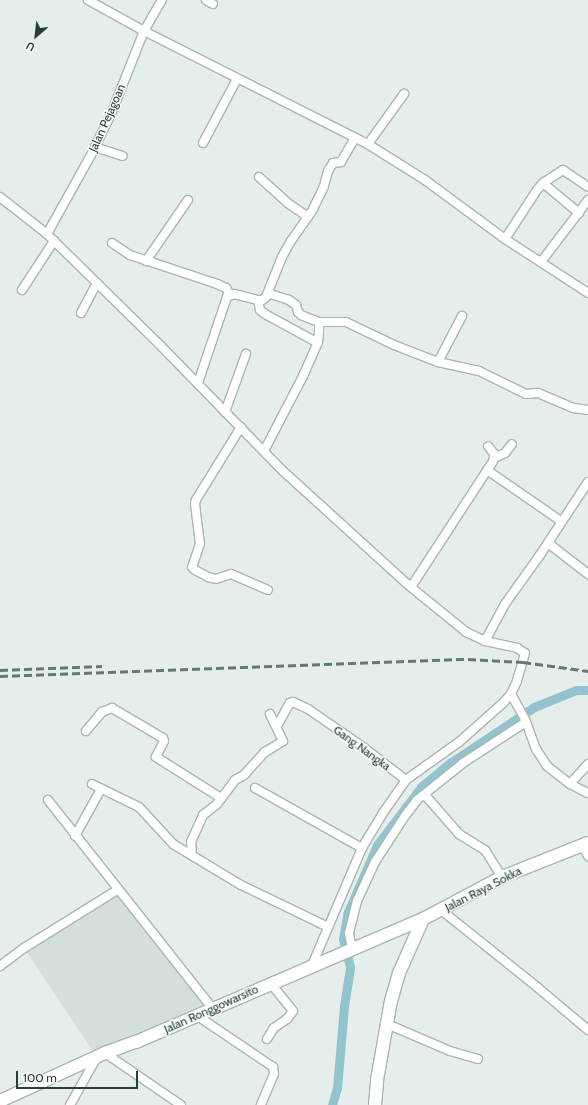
<!DOCTYPE html>
<html>
<head>
<meta charset="utf-8">
<style>
	body { margin:0 }
	#map { position:relative; width:588px; height:1105px; overflow:hidden; background:#e6eeeb; font-family:Cabin,sans-serif }
	div>[style] { position:absolute }
	[style*='--x'] { left:calc(var(--x)*1px); top:calc(var(--y)*1px); width:calc(var(--w)*1px); rotate:calc(var(--a)*1deg) }
	.built>* { inset:0; background:#d4deda }
	.canal>* { height:9px; margin:-4.5px; padding:0 4.5px; transform-origin:4.5px; border-radius:4.5px; background:#93c3cf }
	.roads { filter:drop-shadow(1px 0 #a9b6b2) drop-shadow(-1px 0 #a9b6b2) drop-shadow(0 1px #a9b6b2) drop-shadow(0 -1px #a9b6b2) }
	.minor>* { height:8px; margin:-4px; padding:0 4px; transform-origin:4px; border-radius:4px; background:#fff }
	.secondary>* { height:12px; margin:-6px; padding:0 6px; transform-origin:6px; border-radius:6px; background:#fff }
	.rail>* { height:2.5px; margin-top:-1.25px; transform-origin:0; background:repeating-linear-gradient(90deg,#617a75 0 8px,transparent 0 12px) }
	span { translate:-50% -50%; white-space:nowrap; text-align:center; line-height:1.15; -webkit-text-stroke:3px #f7faf9; paint-order:stroke }
	.street-label { font-size:12px; color:#263f3a }
	.north { position:absolute; left:16px; top:16px; width:40px; height:40px; -webkit-text-stroke:3px #f7faf9; paint-order:stroke; rotate:208deg; font-size:11px; font-weight:700; line-height:16px; text-align:center; color:#263f3a }
	.north::after { content:''; display:block; margin:auto; width:14px; height:18px; background:#263f3a; clip-path:polygon(50% 0,100% 100%,50% 72%,0 100%) }
	.scale { position:absolute; left:16px; top:1071px; width:122px; height:18px; box-sizing:border-box; border:2px solid #263f3a; border-top:0; padding-left:5px; font-size:12px; line-height:14px; white-space:nowrap; color:#263f3a; -webkit-text-stroke:3px #f7faf9; paint-order:stroke }
</style>
</head>
<body>
<div id="map">
	<div class="built">
		<i style="clip-path:polygon(111px 888px,208px 1006px,97px 1057px,24px 948px)"></i>
	</div>
	<div class="canal">
		<i style="--x:332;--y:1105;--w:18;--a:-74"></i>
		<i style="--x:337;--y:1088;--w:82;--a:-85.1"></i>
		<i style="--x:344;--y:1006;--w:39;--a:-81"></i>
		<i style="--x:350;--y:967;--w:29;--a:-104"></i>
		<i style="--x:343;--y:939;--w:27;--a:-80"></i>
		<i style="--x:348;--y:912;--w:73;--a:-66.6"></i>
		<i style="--x:377;--y:845;--w:73;--a:-52.8"></i>
		<i style="--x:421;--y:787;--w:38;--a:-40"></i>
		<i style="--x:450;--y:763;--w:101;--a:-33.7"></i>
		<i style="--x:534;--y:707;--w:45;--a:-22"></i>
		<i style="--x:576;--y:690;--w:12;--a:0"></i>
	</div>
	<div class="roads">
		<div class="minor">
			<i style="--x:88;--y:0;--w:64;--a:29"></i>
			<i style="--x:144;--y:31;--w:249;--a:26.8"></i>
			<i style="--x:366;--y:143;--w:70;--a:32.1"></i>
			<i style="--x:425;--y:180;--w:99;--a:36.4"></i>
			<i style="--x:505;--y:239;--w:99;--a:33"></i>
			<i style="--x:206;--y:0;--w:8;--a:30"></i>
			<i style="--x:203;--y:143;--w:72;--a:-62"></i>
			<i style="--x:368;--y:144;--w:62;--a:-54.2"></i>
			<i style="--x:95;--y:147;--w:29;--a:18"></i>
			<i style="--x:259;--y:177;--w:40;--a:42"></i>
			<i style="--x:289;--y:204;--w:23;--a:34"></i>
			<i style="--x:543;--y:183;--w:24;--a:-33"></i>
			<i style="--x:563;--y:170;--w:30;--a:34"></i>
			<i style="--x:0;--y:197;--w:60;--a:38.2"></i>
			<i style="--x:47;--y:234;--w:158;--a:44.5"></i>
			<i style="--x:160;--y:345;--w:176;--a:45.7"></i>
			<i style="--x:283;--y:471;--w:168;--a:42.3"></i>
			<i style="--x:407;--y:584;--w:76;--a:39.1"></i>
			<i style="--x:466;--y:632;--w:21;--a:25"></i>
			<i style="--x:485;--y:641;--w:33;--a:12"></i>
			<i style="--x:517;--y:648;--w:9;--a:32"></i>
			<i style="--x:525;--y:653;--w:29;--a:106"></i>
			<i style="--x:517;--y:681;--w:14;--a:115"></i>
			<i style="--x:511;--y:694;--w:12;--a:132"></i>
			<i style="--x:503;--y:703;--w:59;--a:138.4"></i>
			<i style="--x:459;--y:742;--w:65;--a:144.4"></i>
			<i style="--x:406;--y:780;--w:40;--a:124.9"></i>
			<i style="--x:383;--y:813;--w:41;--a:121"></i>
			<i style="--x:362;--y:848;--w:127;--a:113.1"></i>
			<i style="--x:47;--y:234;--w:90;--a:-60.9"></i>
			<i style="--x:91;--y:155;--w:46;--a:-64"></i>
			<i style="--x:111;--y:114;--w:89;--a:-68.3"></i>
			<i style="--x:144;--y:31;--w:36;--a:-60"></i>
			<i style="--x:505;--y:239;--w:59;--a:-56.9"></i>
			<i style="--x:537;--y:190;--w:9;--a:-49"></i>
			<i style="--x:543;--y:183;--w:47;--a:39.8"></i>
			<i style="--x:112;--y:243;--w:22;--a:34"></i>
			<i style="--x:130;--y:255;--w:92;--a:18.4"></i>
			<i style="--x:217;--y:284;--w:10;--a:24"></i>
			<i style="--x:226;--y:288;--w:8;--a:60"></i>
			<i style="--x:146;--y:261;--w:74;--a:-55.5"></i>
			<i style="--x:541;--y:262;--w:78;--a:-52.8"></i>
			<i style="--x:22;--y:290;--w:59;--a:-56.9"></i>
			<i style="--x:258;--y:300;--w:10;--a:79"></i>
			<i style="--x:260;--y:310;--w:6;--a:39"></i>
			<i style="--x:265;--y:314;--w:60;--a:28.7"></i>
			<i style="--x:81;--y:313;--w:34;--a:-62"></i>
			<i style="--x:319;--y:322;--w:27;--a:0"></i>
			<i style="--x:346;--y:322;--w:53;--a:25.6"></i>
			<i style="--x:394;--y:345;--w:47;--a:21.1"></i>
			<i style="--x:438;--y:362;--w:52;--a:-62.4"></i>
			<i style="--x:438;--y:362;--w:42;--a:12.4"></i>
			<i style="--x:479;--y:371;--w:52;--a:26.1"></i>
			<i style="--x:526;--y:394;--w:12;--a:-5"></i>
			<i style="--x:538;--y:393;--w:39;--a:23"></i>
			<i style="--x:574;--y:408;--w:14;--a:8"></i>
			<i style="--x:198;--y:383;--w:91;--a:-71.4"></i>
			<i style="--x:227;--y:297;--w:8;--a:-23"></i>
			<i style="--x:234;--y:294;--w:25;--a:14"></i>
			<i style="--x:258;--y:300;--w:4;--a:0"></i>
			<i style="--x:262;--y:300;--w:5;--a:-37"></i>
			<i style="--x:266;--y:297;--w:43;--a:-68.2"></i>
			<i style="--x:282;--y:257;--w:18;--a:-61"></i>
			<i style="--x:291;--y:241;--w:39;--a:-55"></i>
			<i style="--x:313;--y:209;--w:25;--a:-64"></i>
			<i style="--x:324;--y:186;--w:16;--a:-75"></i>
			<i style="--x:328;--y:171;--w:9;--a:-58"></i>
			<i style="--x:333;--y:163;--w:8;--a:-7"></i>
			<i style="--x:341;--y:162;--w:28;--a:-60"></i>
			<i style="--x:225;--y:412;--w:62;--a:-70.1"></i>
			<i style="--x:241;--y:427;--w:86;--a:121.7"></i>
			<i style="--x:196;--y:500;--w:4;--a:104"></i>
			<i style="--x:195;--y:504;--w:40;--a:82.9"></i>
			<i style="--x:200;--y:544;--w:24;--a:109"></i>
			<i style="--x:192;--y:567;--w:4;--a:45"></i>
			<i style="--x:195;--y:570;--w:15;--a:28"></i>
			<i style="--x:208;--y:577;--w:8;--a:14"></i>
			<i style="--x:216;--y:579;--w:16;--a:-18"></i>
			<i style="--x:231;--y:574;--w:40;--a:23.4"></i>
			<i style="--x:264;--y:451;--w:85;--a:-62.5"></i>
			<i style="--x:303;--y:376;--w:36;--a:-66"></i>
			<i style="--x:318;--y:343;--w:11;--a:-85"></i>
			<i style="--x:319;--y:332;--w:10;--a:-90"></i>
			<i style="--x:319;--y:322;--w:19;--a:-159"></i>
			<i style="--x:301;--y:315;--w:4;--a:-135"></i>
			<i style="--x:298;--y:312;--w:7;--a:-106"></i>
			<i style="--x:296;--y:305;--w:9;--a:-144"></i>
			<i style="--x:289;--y:300;--w:22;--a:-162"></i>
			<i style="--x:494;--y:458;--w:12;--a:-24"></i>
			<i style="--x:505;--y:453;--w:11;--a:-52"></i>
			<i style="--x:487;--y:470;--w:91;--a:34.7"></i>
			<i style="--x:548;--y:543;--w:51;--a:37.8"></i>
			<i style="--x:411;--y:587;--w:150;--a:-56.9"></i>
			<i style="--x:493;--y:461;--w:6;--a:-72"></i>
			<i style="--x:495;--y:455;--w:11;--a:-128"></i>
			<i style="--x:485;--y:641;--w:42;--a:-61.6"></i>
			<i style="--x:505;--y:604;--w:60;--a:-54.5"></i>
			<i style="--x:540;--y:555;--w:87;--a:-56.7"></i>
			<i style="--x:511;--y:694;--w:29;--a:61"></i>
			<i style="--x:525;--y:719;--w:32;--a:70"></i>
			<i style="--x:536;--y:749;--w:20;--a:57"></i>
			<i style="--x:547;--y:766;--w:29;--a:38"></i>
			<i style="--x:570;--y:784;--w:20;--a:27"></i>
			<i style="--x:277;--y:726;--w:26;--a:-61"></i>
			<i style="--x:290;--y:703;--w:3;--a:-18"></i>
			<i style="--x:293;--y:702;--w:17;--a:25"></i>
			<i style="--x:308;--y:709;--w:67;--a:34.6"></i>
			<i style="--x:363;--y:747;--w:54;--a:37.5"></i>
			<i style="--x:86;--y:731;--w:25;--a:-50"></i>
			<i style="--x:102;--y:712;--w:11;--a:-22"></i>
			<i style="--x:112;--y:708;--w:59;--a:30.5"></i>
			<i style="--x:163;--y:738;--w:3;--a:72"></i>
			<i style="--x:164;--y:741;--w:18;--a:117"></i>
			<i style="--x:156;--y:757;--w:77;--a:32.2"></i>
			<i style="--x:92;--y:784;--w:52;--a:26.1"></i>
			<i style="--x:139;--y:807;--w:50;--a:47.4"></i>
			<i style="--x:173;--y:844;--w:79;--a:31.1"></i>
			<i style="--x:241;--y:885;--w:97;--a:25.8"></i>
			<i style="--x:570;--y:784;--w:27;--a:-48"></i>
			<i style="--x:255;--y:788;--w:123;--a:29.3"></i>
			<i style="--x:425;--y:795;--w:52;--a:48.9"></i>
			<i style="--x:459;--y:834;--w:31;--a:32"></i>
			<i style="--x:485;--y:850;--w:32;--a:58"></i>
			<i style="--x:48;--y:800;--w:265;--a:51.7"></i>
			<i style="--x:75;--y:836;--w:54;--a:-61"></i>
			<i style="--x:582;--y:845;--w:13;--a:61"></i>
			<i style="--x:192;--y:855;--w:13;--a:-94"></i>
			<i style="--x:191;--y:842;--w:30;--a:-66"></i>
			<i style="--x:203;--y:815;--w:18;--a:-38"></i>
			<i style="--x:217;--y:804;--w:30;--a:-53"></i>
			<i style="--x:235;--y:780;--w:10;--a:-29"></i>
			<i style="--x:244;--y:775;--w:31;--a:-48"></i>
			<i style="--x:265;--y:752;--w:21;--a:-31"></i>
			<i style="--x:283;--y:741;--w:30;--a:-116"></i>
			<i style="--x:441;--y:910;--w:123;--a:38.7"></i>
			<i style="--x:537;--y:987;--w:67;--a:40.1"></i>
			<i style="--x:352;--y:949;--w:16;--a:-101"></i>
			<i style="--x:349;--y:933;--w:33;--a:-76"></i>
			<i style="--x:357;--y:901;--w:43;--a:-65.2"></i>
			<i style="--x:375;--y:862;--w:55;--a:-56.9"></i>
			<i style="--x:405;--y:816;--w:20;--a:-53"></i>
			<i style="--x:417;--y:800;--w:59;--a:-38.8"></i>
			<i style="--x:463;--y:763;--w:75;--a:-33.1"></i>
			<i style="--x:0;--y:966;--w:30;--a:-37"></i>
			<i style="--x:24;--y:948;--w:110;--a:-31.9"></i>
			<i style="--x:196;--y:1015;--w:93;--a:34"></i>
			<i style="--x:273;--y:1067;--w:7;--a:82"></i>
			<i style="--x:274;--y:1074;--w:34;--a:113"></i>
			<i style="--x:387;--y:1024;--w:69;--a:23.2"></i>
			<i style="--x:450;--y:1051;--w:29;--a:16"></i>
			<i style="--x:267;--y:1039;--w:13;--a:-58"></i>
			<i style="--x:274;--y:1028;--w:16;--a:-35"></i>
			<i style="--x:287;--y:1019;--w:10;--a:-53"></i>
			<i style="--x:293;--y:1011;--w:36;--a:-129"></i>
			<i style="--x:105;--y:1053;--w:92;--a:34.4"></i>
			<i style="--x:70;--y:1105;--w:55;--a:-60.6"></i>
		</div>
		<div class="secondary">
			<i style="--x:0;--y:1101;--w:115;--a:-24.6"></i>
			<i style="--x:105;--y:1053;--w:33;--a:-20"></i>
			<i style="--x:136;--y:1042;--w:312;--a:-23.2"></i>
			<i style="--x:423;--y:919;--w:89;--a:-28"></i>
			<i style="--x:502;--y:877;--w:92;--a:-21.6"></i>
			<i style="--x:375;--y:1105;--w:25;--a:-85"></i>
			<i style="--x:377;--y:1080;--w:80;--a:-80"></i>
			<i style="--x:391;--y:1001;--w:29;--a:-74"></i>
			<i style="--x:399;--y:973;--w:59;--a:-66"></i>
		</div>
	</div>
	<div class="rail">
		<i style="--x:0;--y:670;--w:102;--a:-2.2"></i>
		<i style="--x:0;--y:676;--w:468;--a:-2.1"></i>
		<i style="--x:468;--y:659;--w:55;--a:3.1"></i>
		<i style="--x:523;--y:662;--w:66;--a:7.9"></i>
	</div>
	<div class="street-label">
		<span style="left:107px;top:118px;rotate:-66deg">Jalan Pejagoan</span>
		<span style="left:362px;top:748px;rotate:36deg">Gang Nangka</span>
		<span style="left:483px;top:889px;rotate:-27deg">Jalan Raya Sokka</span>
		<span style="left:211px;top:1009px;rotate:-24deg">Jalan Ronggowarsito</span>
	</div>
	<div class="north">U</div>
	<div class="scale">100 m</div>
</div>
</body>
</html>
